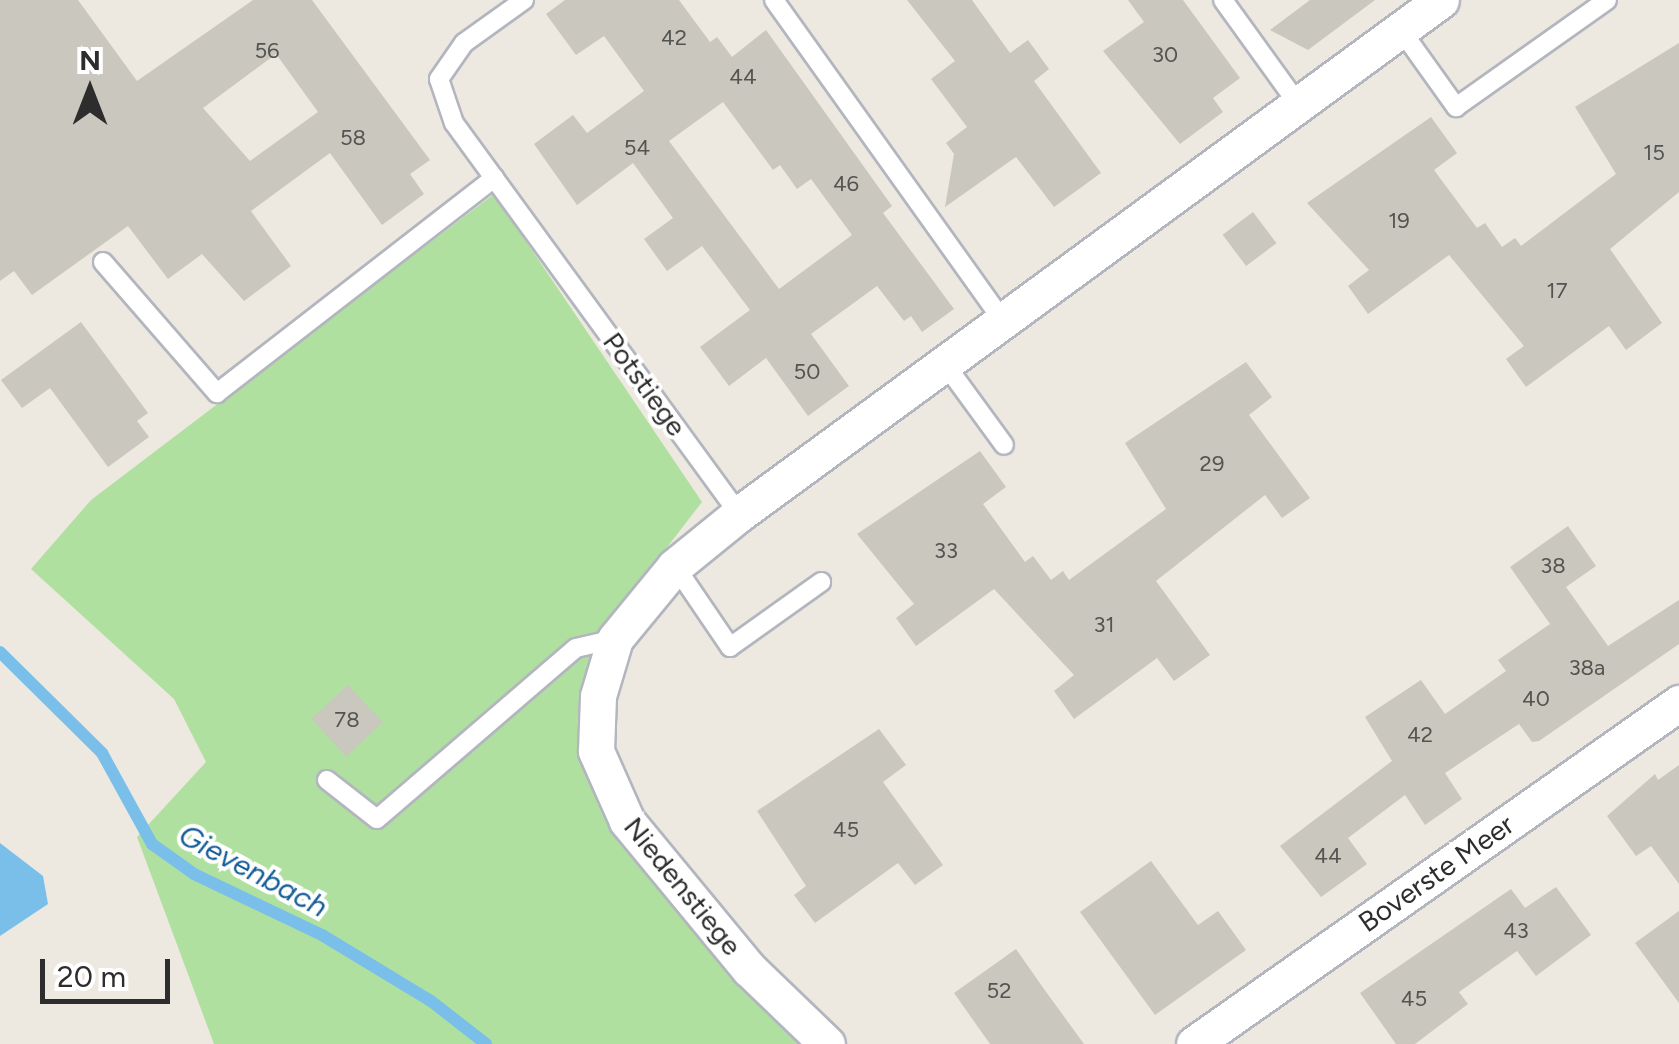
<!DOCTYPE html>
<html>
<head>
<meta charset="utf-8">
<style>
	body { margin:0 }
	#map { position:relative; width:1679px; height:1044px; overflow:hidden; background:#ede9e0; font-family:Figtree,sans-serif }
	div>[style] { position:absolute }
	[style*='--x'] { left:calc(var(--x)*1px); top:calc(var(--y)*1px); width:calc(var(--w)*1px); rotate:calc(var(--a)*1deg) }
	.green>* { inset:0; background:#afe0a0 }
	.water>* { inset:0; background:#7abfe9 }
	.stream>* { height:12px; margin:-6px; padding:0 6px; transform-origin:6px; border-radius:6px; background:#7abfe9 }
	.building>* { inset:0; background:#c9c7be; transform-origin:0 0 }
	.roads { filter:drop-shadow(2px 0 #b3b5bf) drop-shadow(-2px 0 #b3b5bf) drop-shadow(0 2px #b3b5bf) drop-shadow(0 -2px #b3b5bf) }
	.lane>* { height:18px; margin:-9px; padding:0 9px; transform-origin:9px; border-radius:9px; background:#fff }
	.street>* { height:35px; margin:-17.5px; padding:0 17.5px; transform-origin:17.5px; border-radius:17.5px; background:#fff }
	span { translate:-50% -50%; white-space:nowrap; text-align:center; line-height:1.15; -webkit-text-stroke:8px #fff; paint-order:stroke }
	.number-label { font-size:22px; color:#545451 }
	.number-label span { -webkit-text-stroke-width:0 }
	.street-label { font-size:28px; color:#2d2d2d }
	.water-label { font-size:30px; color:#155d99; font-style:italic }
	.north { position:absolute; left:40px; top:40px; width:100px; height:100px; -webkit-text-stroke:8px #fff; paint-order:stroke; rotate:0deg; font-size:28px; font-weight:700; line-height:40px; text-align:center; color:#2d2d2d }
	.north::after { content:''; display:block; margin:auto; width:35px; height:45px; background:#2d2d2d; clip-path:polygon(50% 0,100% 100%,50% 72%,0 100%) }
	.scale { position:absolute; left:40px; top:959px; width:130px; height:45px; box-sizing:border-box; border:5px solid #2d2d2d; border-top:0; padding-left:12px; font-size:30px; line-height:35px; white-space:nowrap; color:#2d2d2d; -webkit-text-stroke:8px #fff; paint-order:stroke }
</style>
</head>
<body>
<div id="map">
	<div class="green">
		<i style="clip-path:polygon(494px 194px,702px 502px,604px 629px,584px 753px,740px 975px,801px 1044px,214px 1044px,137px 837px,206px 762px,174px 699px,31px 569px,91px 500px)"></i>
	</div>
	<div class="water">
		<i style="clip-path:polygon(0 843px,43px 876px,48px 904px,0 936px)"></i>
	</div>
	<div class="stream">
		<i style="--x:0;--y:652;--w:144;--a:44.7"></i>
		<i style="--x:102;--y:753;--w:104;--a:61.2"></i>
		<i style="--x:152;--y:844;--w:52;--a:35.5"></i>
		<i style="--x:194;--y:874;--w:142;--a:25.5"></i>
		<i style="--x:322;--y:935;--w:127;--a:31.2"></i>
		<i style="--x:431;--y:1001;--w:70;--a:38"></i>
	</div>
	<div class="building">
		<i style="clip-path:polygon(evenodd,0 0,78px 0,137px 81px,253px 0,312px 0,430px 160px,410px 174px,424px 194px,382px 225px,330px 153px,251px 211px,291px 266px,244px 301px,202px 254px,168px 279px,128px 226px,32px 295px,14px 271px,0 281px,0 0,276px 54px,318px 112px,250px 161px,203px 108px,276px 54px)"></i>
		<i style="clip-path:polygon(evenodd,565px 0,679px 0,710px 42px,717px 37px,732px 57px,766px 30px,892px 206px,883px 213px,954px 309px,922px 332px,911px 316px,904px 321px,877px 286px,811px 334px,849px 386px,808px 416px,766px 358px,729px 386px,700px 347px,750px 310px,702px 246px,667px 271px,644px 239px,673px 218px,633px 163px,577px 205px,534px 144px,573px 115px,587px 133px,644px 91px,604px 36px,576px 55px,546px 14px,565px 0,723px 102px,773px 170px,780px 165px,797px 189px,811px 179px,852px 235px,779px 289px,669px 141px,723px 102px)"></i>
		<i style="clip-path:polygon(907px 0,972px 0,1010px 53px,1028px 40px,1049px 69px,1034px 81px,1101px 173px,1054px 207px,1016px 157px,945px 207px,954px 154px,946px 143px,967px 127px,931px 79px,955px 61px)"></i>
		<i style="clip-path:polygon(1128px 0,1183px 0,1240px 78px,1213px 98px,1223px 112px,1180px 144px,1103px 51px,1144px 22px)"></i>
		<i style="clip-path:polygon(1310px 0,1375px 0,1308px 50px,1270px 30px)"></i>
		<i style="clip-path:polygon(1679px 43px,1679px 192px,1610px 249px,1662px 323px,1626px 350px,1609px 326px,1526px 387px,1506px 359px,1524px 346px,1449px 255px,1368px 314px,1348px 286px,1369px 270px,1307px 203px,1431px 117px,1457px 153px,1434px 170px,1477px 228px,1485px 223px,1502px 247px,1515px 238px,1521px 246px,1616px 174px,1575px 107px)"></i>
		<i style="left:1253px;top:212px;width:39px;height:38px;rotate:53deg"></i>
		<i style="clip-path:polygon(81px 322px,148px 413px,137px 421px,149px 437px,108px 467px,50px 388px,22px 408px,1px 380px)"></i>
		<i style="clip-path:polygon(1246px 362px,1272px 397px,1249px 415px,1310px 498px,1282px 518px,1265px 495px,1156px 581px,1210px 655px,1174px 681px,1157px 658px,1074px 719px,1054px 691px,1074px 675px,994px 589px,916px 646px,896px 618px,914px 604px,857px 534px,980px 451px,1006px 487px,983px 504px,1025px 562px,1033px 556px,1051px 580px,1063px 571px,1069px 580px,1166px 509px,1125px 443px)"></i>
		<i style="clip-path:polygon(1568px 526px,1596px 566px,1566px 587px,1608px 646px,1679px 600px,1679px 644px,1539px 741px,1532px 742px,1519px 724px,1445px 773px,1462px 799px,1425px 825px,1405px 795px,1348px 838px,1367px 864px,1321px 897px,1280px 846px,1392px 761px,1365px 717px,1421px 680px,1445px 714px,1506px 671px,1498px 660px,1550px 624px,1510px 567px)"></i>
		<i style="left:348px;top:685px;width:51px;height:50px;rotate:47deg"></i>
		<i style="clip-path:polygon(879px 729px,906px 765px,883px 782px,943px 865px,915px 885px,898px 863px,815px 923px,794px 895px,806px 886px,757px 811px)"></i>
		<i style="clip-path:polygon(1679px 765px,1679px 884px,1651px 846px,1636px 856px,1607px 816px,1655px 774px,1658px 780px)"></i>
		<i style="clip-path:polygon(1151px 861px,1198px 925px,1218px 911px,1246px 950px,1155px 1015px,1080px 912px)"></i>
		<i style="clip-path:polygon(1556px 887px,1591px 935px,1536px 976px,1517px 951px,1459px 992px,1468px 1004px,1415px 1044px,1396px 1044px,1360px 993px,1511px 889px,1525px 908px)"></i>
		<i style="clip-path:polygon(1679px 911px,1679px 1003px,1635px 943px)"></i>
		<i style="clip-path:polygon(1016px 949px,1044px 989px,1084px 1044px,990px 1044px,954px 993px)"></i>
	</div>
	<div class="roads">
		<div class="lane">
			<i style="--x:524;--y:0;--w:74;--a:144.4"></i>
			<i style="--x:464;--y:43;--w:44;--a:124.8"></i>
			<i style="--x:439;--y:79;--w:46;--a:71.2"></i>
			<i style="--x:454;--y:123;--w:484;--a:53.9"></i>
			<i style="--x:774;--y:0;--w:394;--a:54.5"></i>
			<i style="--x:1223;--y:0;--w:128;--a:54.2"></i>
			<i style="--x:1401;--y:30;--w:95;--a:54.5"></i>
			<i style="--x:1456;--y:107;--w:185;--a:-35.3"></i>
			<i style="--x:103;--y:262;--w:174;--a:49"></i>
			<i style="--x:217;--y:393;--w:351;--a:-37.8"></i>
			<i style="--x:945;--y:364;--w:100;--a:53.9"></i>
			<i style="--x:675;--y:566;--w:98;--a:55.8"></i>
			<i style="--x:730;--y:647;--w:112;--a:-35.5"></i>
			<i style="--x:327;--y:780;--w:63;--a:38"></i>
			<i style="--x:377;--y:819;--w:262;--a:-40.7"></i>
			<i style="--x:576;--y:648;--w:40;--a:-13"></i>
		</div>
		<div class="street">
			<i style="--x:827;--y:1044;--w:108;--a:-136.1"></i>
			<i style="--x:749;--y:969;--w:192;--a:-129.5"></i>
			<i style="--x:627;--y:821;--w:77;--a:-113.9"></i>
			<i style="--x:596;--y:751;--w:55;--a:-87.9"></i>
			<i style="--x:598;--y:696;--w:59;--a:-73.4"></i>
			<i style="--x:615;--y:639;--w:94;--a:-50.6"></i>
			<i style="--x:675;--y:566;--w:82;--a:-39.1"></i>
			<i style="--x:739;--y:514;--w:870;--a:-36.21"></i>
			<i style="--x:1194;--y:1044;--w:593;--a:-35.11"></i>
		</div>
	</div>
	<div class="number-label">
		<span style="left:674px;top:38px">42</span>
		<span style="left:267px;top:51px">56</span>
		<span style="left:1165px;top:55px">30</span>
		<span style="left:743px;top:77px">44</span>
		<span style="left:353px;top:138px">58</span>
		<span style="left:637px;top:148px">54</span>
		<span style="left:1654px;top:153px">15</span>
		<span style="left:846px;top:184px">46</span>
		<span style="left:1399px;top:221px">19</span>
		<span style="left:1557px;top:291px">17</span>
		<span style="left:807px;top:372px">50</span>
		<span style="left:1212px;top:464px">29</span>
		<span style="left:946px;top:551px">33</span>
		<span style="left:1553px;top:566px">38</span>
		<span style="left:1104px;top:625px">31</span>
		<span style="left:1587px;top:668px">38a</span>
		<span style="left:1536px;top:699px">40</span>
		<span style="left:347px;top:720px">78</span>
		<span style="left:1420px;top:735px">42</span>
		<span style="left:846px;top:830px">45</span>
		<span style="left:1328px;top:856px">44</span>
		<span style="left:1516px;top:931px">43</span>
		<span style="left:999px;top:991px">52</span>
		<span style="left:1414px;top:999px">45</span>
	</div>
	<div class="street-label">
		<span style="left:645px;top:384px;rotate:54deg">Potstiege</span>
		<span style="left:1436px;top:873px;rotate:-35deg">Boverste Meer</span>
		<span style="left:683px;top:886px;rotate:51deg">Niedenstiege</span>
	</div>
	<div class="water-label">
		<span style="left:253px;top:871px;rotate:28deg">Gievenbach</span>
	</div>
	<div class="north">N</div>
	<div class="scale">20 m</div>
</div>
</body>
</html>
